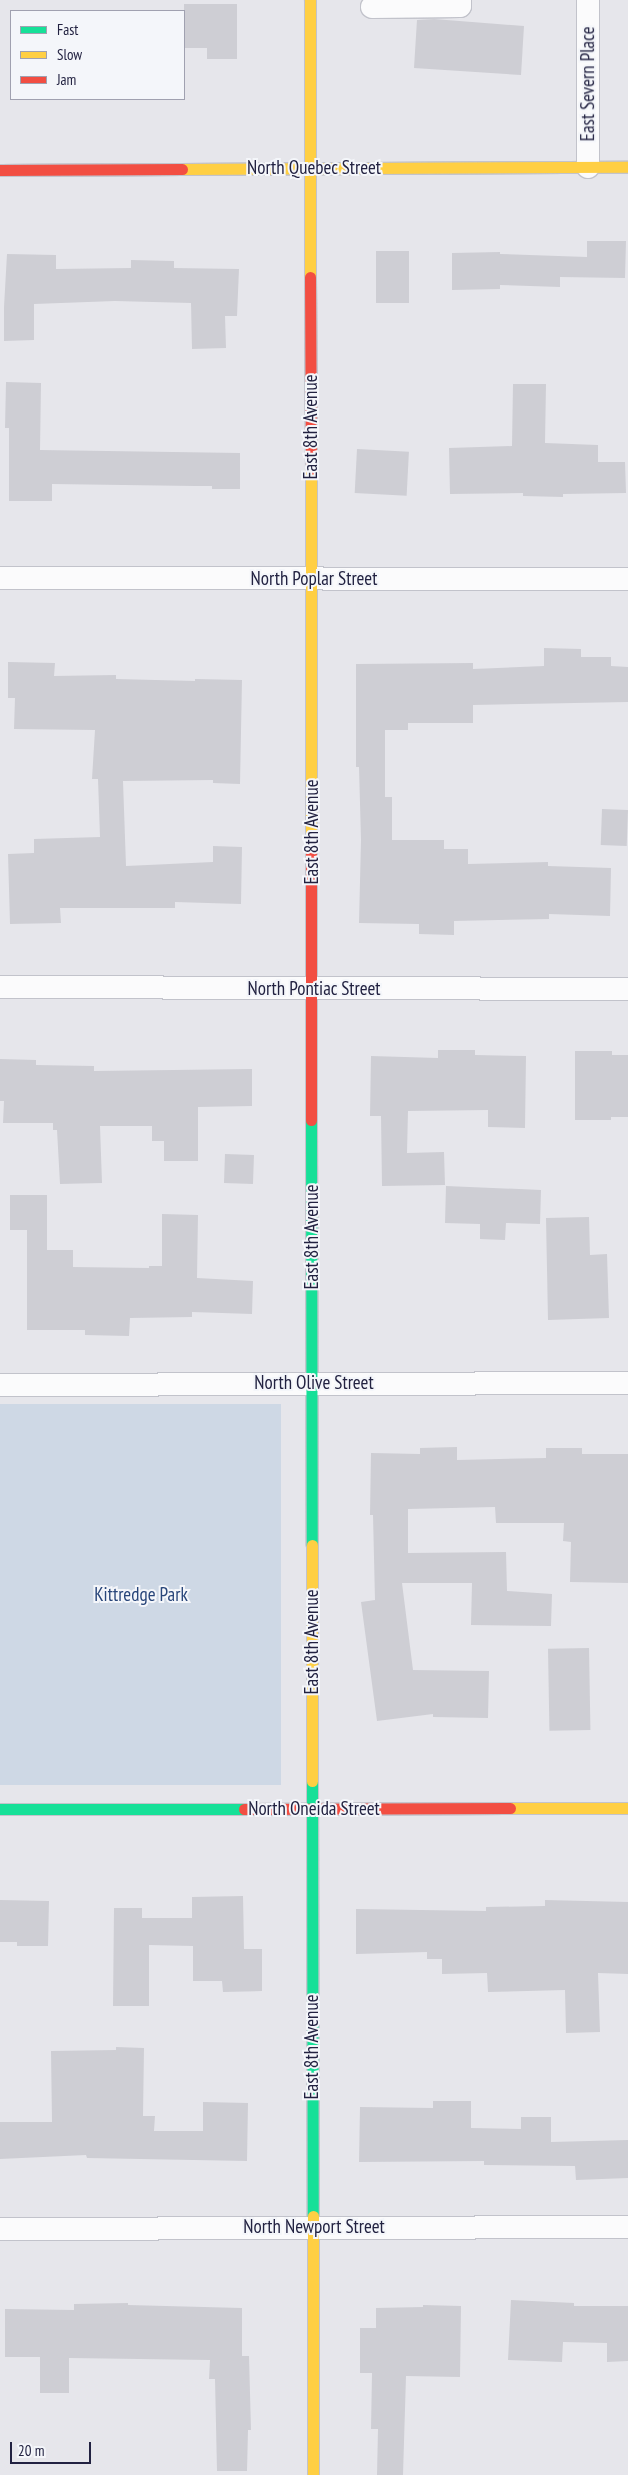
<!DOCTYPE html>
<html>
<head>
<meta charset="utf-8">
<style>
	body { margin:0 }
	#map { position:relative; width:628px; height:2475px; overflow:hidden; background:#e6e6eb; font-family:"PT Sans Narrow",sans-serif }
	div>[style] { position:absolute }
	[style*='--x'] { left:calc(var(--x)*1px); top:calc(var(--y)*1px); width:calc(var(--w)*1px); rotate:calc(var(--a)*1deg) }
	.green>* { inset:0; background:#ced8e5; transform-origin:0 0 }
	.building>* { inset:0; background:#ceced4; transform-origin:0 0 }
	.roads { filter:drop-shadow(1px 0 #c2c3cb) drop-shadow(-1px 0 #c2c3cb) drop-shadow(0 1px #c2c3cb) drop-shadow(0 -1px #c2c3cb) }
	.street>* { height:22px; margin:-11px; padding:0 11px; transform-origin:11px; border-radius:11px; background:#fbfbfc }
	.fast>* { height:11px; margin:-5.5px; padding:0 5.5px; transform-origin:5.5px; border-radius:5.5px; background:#16e098 }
	.slow>* { height:11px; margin:-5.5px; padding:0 5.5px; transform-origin:5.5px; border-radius:5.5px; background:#ffcf43 }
	.jam>* { height:11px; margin:-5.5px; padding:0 5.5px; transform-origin:5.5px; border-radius:5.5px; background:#f24e42 }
	span { translate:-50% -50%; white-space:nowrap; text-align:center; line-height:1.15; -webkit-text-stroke:4px #f4f6fa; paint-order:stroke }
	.street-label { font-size:19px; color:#222241 }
	.park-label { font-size:19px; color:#29467a }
	.legend { position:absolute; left:10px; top:10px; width:175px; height:90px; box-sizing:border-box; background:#f4f6fa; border:1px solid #a0a1b0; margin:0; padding:6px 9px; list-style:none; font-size:15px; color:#222241 }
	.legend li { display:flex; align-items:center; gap:10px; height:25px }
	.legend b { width:25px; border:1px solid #a0a1b0 }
	.scale { position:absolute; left:10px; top:2442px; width:81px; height:22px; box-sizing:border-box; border:2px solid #222241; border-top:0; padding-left:6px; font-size:15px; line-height:18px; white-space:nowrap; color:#222241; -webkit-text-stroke:4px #f4f6fa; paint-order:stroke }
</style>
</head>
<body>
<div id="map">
	<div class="green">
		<i style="left:281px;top:1404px;width:381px;height:281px;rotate:90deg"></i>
	</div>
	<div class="building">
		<i style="clip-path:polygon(184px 4px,237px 4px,237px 59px,207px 59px,207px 48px,184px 48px)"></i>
		<i style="clip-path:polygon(434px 19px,524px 26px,521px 75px,414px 68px,417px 20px)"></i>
		<i style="clip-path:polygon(587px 241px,626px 241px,625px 278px,560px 277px,560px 287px,500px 285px,500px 289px,452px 290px,452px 253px,500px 252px,500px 254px,587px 257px)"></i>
		<i style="left:376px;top:251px;width:33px;height:52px"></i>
		<i style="clip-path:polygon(7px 254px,56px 255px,56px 269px,131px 268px,131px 260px,174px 261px,174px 268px,239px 269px,237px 316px,225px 316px,226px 348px,192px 349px,191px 303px,115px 301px,34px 304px,34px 340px,4px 341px,4px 307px)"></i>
		<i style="clip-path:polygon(6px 382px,41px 383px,40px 450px,240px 453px,240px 489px,212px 489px,212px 486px,195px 486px,52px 484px,52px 501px,9px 501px,9px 428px,5px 428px)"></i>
		<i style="clip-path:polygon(513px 384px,546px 384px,545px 443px,598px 445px,598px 462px,625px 462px,626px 493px,563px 494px,563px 497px,523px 496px,523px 493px,450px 494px,449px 448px,512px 446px)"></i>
		<i style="left:357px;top:449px;width:52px;height:44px;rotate:3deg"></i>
		<i style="clip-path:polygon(544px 648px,581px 649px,581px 657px,611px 657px,611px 666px,628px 667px,628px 702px,473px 705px,473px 723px,408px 723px,408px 730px,385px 730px,385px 797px,392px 797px,392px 840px,444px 840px,444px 849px,468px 849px,468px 864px,548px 862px,548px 866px,611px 868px,610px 916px,549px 914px,549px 919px,454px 921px,454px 935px,419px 934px,419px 924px,359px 923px,361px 840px,359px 767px,356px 767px,356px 664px,473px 663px,473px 669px,544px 666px)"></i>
		<i style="clip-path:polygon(8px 662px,55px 663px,54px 676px,116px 675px,116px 679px,195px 681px,195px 679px,242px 680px,240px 784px,213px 783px,213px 780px,123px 781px,126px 866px,213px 862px,213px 846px,242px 847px,241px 904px,175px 902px,175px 908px,60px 908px,61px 923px,10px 924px,8px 854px,34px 853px,34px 839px,100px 837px,98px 779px,92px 779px,95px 730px,14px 729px,15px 698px,8px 698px)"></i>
		<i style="left:602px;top:809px;width:26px;height:36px;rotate:2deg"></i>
		<i style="clip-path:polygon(438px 1050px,475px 1050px,475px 1055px,526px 1056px,525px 1128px,488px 1127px,488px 1110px,408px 1111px,407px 1153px,444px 1152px,445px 1185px,382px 1186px,381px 1116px,370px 1116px,371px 1056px,438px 1058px)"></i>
		<i style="clip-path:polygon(575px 1051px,612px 1051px,612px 1055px,628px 1055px,628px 1117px,611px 1117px,611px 1120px,575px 1120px)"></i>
		<i style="clip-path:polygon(0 1059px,36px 1060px,36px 1065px,94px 1066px,94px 1071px,252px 1069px,252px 1106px,198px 1107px,198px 1161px,164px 1161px,164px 1141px,152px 1141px,152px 1126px,100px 1126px,102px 1183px,60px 1184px,57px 1130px,53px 1130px,53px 1123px,3px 1123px,4px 1101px,0 1101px)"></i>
		<i style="left:225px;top:1154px;width:29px;height:29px;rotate:2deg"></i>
		<i style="clip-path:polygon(446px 1186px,541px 1190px,540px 1224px,506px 1223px,505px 1240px,480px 1239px,480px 1224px,445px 1223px)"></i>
		<i style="clip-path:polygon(10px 1195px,47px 1195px,47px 1250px,73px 1250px,73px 1267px,149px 1268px,149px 1266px,162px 1266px,162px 1214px,198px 1215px,197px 1278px,253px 1281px,252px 1314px,192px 1312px,192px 1317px,130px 1318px,129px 1336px,85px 1335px,85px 1330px,27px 1330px,27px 1230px,10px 1230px)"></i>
		<i style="clip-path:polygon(589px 1217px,590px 1255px,607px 1254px,609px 1318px,548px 1320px,546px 1218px)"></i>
		<i style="clip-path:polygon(457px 1447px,457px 1460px,546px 1458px,546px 1448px,582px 1448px,582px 1454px,628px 1454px,628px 1583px,570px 1582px,571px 1542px,563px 1541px,564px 1523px,496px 1523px,495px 1507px,408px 1509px,408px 1553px,506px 1552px,507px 1591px,552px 1594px,551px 1626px,471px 1625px,472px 1583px,402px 1583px,413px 1670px,489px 1671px,488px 1718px,433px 1717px,433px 1714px,377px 1721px,361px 1602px,375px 1600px,373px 1515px,370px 1515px,371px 1453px,420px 1454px,420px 1448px)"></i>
		<i style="left:589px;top:1648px;width:82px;height:41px;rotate:89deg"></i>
		<i style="clip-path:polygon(243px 1896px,244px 1949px,262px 1949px,262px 1991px,223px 1992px,222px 1981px,193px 1981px,193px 1946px,149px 1945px,149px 2006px,113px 2006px,114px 1908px,142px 1908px,142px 1918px,192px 1918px,192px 1897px)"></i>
		<i style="clip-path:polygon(0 1900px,49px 1901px,48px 1946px,17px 1946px,17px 1942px,0 1942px)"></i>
		<i style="clip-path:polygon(545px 1900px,628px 1902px,628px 1974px,598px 1973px,600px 2032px,566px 2033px,565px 1990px,488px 1992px,487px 1973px,442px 1974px,442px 1959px,427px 1959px,427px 1952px,356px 1954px,356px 1909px,486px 1911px,486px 1907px,545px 1906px)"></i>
		<i style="clip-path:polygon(116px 2047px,144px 2048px,143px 2116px,155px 2116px,154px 2131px,203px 2131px,203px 2102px,248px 2103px,247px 2161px,87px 2158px,86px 2155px,0 2159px,0 2122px,52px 2122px,51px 2051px,116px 2050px)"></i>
		<i style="clip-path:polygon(433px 2101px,471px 2101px,471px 2128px,521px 2129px,521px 2117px,551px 2117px,551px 2142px,628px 2140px,628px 2178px,576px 2180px,575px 2166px,484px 2165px,484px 2161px,359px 2162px,360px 2107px,433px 2108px)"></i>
		<i style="clip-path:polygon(511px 2300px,574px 2303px,574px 2306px,628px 2306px,628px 2361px,607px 2362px,607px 2343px,563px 2342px,562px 2362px,508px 2360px)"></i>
		<i style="clip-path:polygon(128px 2303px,128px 2305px,242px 2308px,242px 2356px,249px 2356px,251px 2430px,248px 2430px,247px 2471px,217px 2471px,215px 2379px,209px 2379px,210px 2360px,69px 2358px,69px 2393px,40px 2393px,40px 2357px,5px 2357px,5px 2309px,74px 2310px,74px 2304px)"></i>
		<i style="clip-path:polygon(423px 2305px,461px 2306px,460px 2377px,406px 2376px,403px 2475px,377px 2475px,378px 2429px,371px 2429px,372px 2373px,360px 2373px,360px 2328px,376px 2328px,376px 2308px,423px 2307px)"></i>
	</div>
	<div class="roads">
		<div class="street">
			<i style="--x:588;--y:0;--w:167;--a:90"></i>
			<i style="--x:372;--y:7;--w:88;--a:-0.7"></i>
			<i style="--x:460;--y:6;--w:6;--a:-90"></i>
			<i style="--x:0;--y:578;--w:628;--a:0.09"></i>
			<i style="--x:0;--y:987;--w:628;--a:0.18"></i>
			<i style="--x:0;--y:1385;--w:628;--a:-0.18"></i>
			<i style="--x:0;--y:2229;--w:628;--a:-0.18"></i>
		</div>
		<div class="fast">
			<i style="--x:311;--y:1120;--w:425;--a:89.9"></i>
			<i style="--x:312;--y:1781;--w:435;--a:89.9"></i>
			<i style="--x:0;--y:1809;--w:244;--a:0"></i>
		</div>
		<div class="slow">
			<i style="--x:310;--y:0;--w:277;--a:90"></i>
			<i style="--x:182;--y:169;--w:446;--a:-0.3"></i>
			<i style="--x:311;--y:469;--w:376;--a:90"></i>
			<i style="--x:312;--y:1545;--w:236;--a:90"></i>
			<i style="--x:510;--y:1808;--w:118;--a:0"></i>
			<i style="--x:313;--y:2216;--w:259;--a:90"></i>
		</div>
		<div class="jam">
			<i style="--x:0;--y:170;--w:182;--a:-0.3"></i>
			<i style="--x:310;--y:277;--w:192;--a:89.7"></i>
			<i style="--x:311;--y:845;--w:275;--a:90"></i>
			<i style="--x:244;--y:1809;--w:266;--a:-0.2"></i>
		</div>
	</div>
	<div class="street-label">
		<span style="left:588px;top:84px;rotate:-90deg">East Severn Place</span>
		<span style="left:314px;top:168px">North Quebec Street</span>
		<span style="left:311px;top:427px;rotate:-90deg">East 8th Avenue</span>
		<span style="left:314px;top:579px">North Poplar Street</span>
		<span style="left:312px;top:832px;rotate:-90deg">East 8th Avenue</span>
		<span style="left:314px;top:989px">North Pontiac Street</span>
		<span style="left:312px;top:1237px;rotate:-90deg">East 8th Avenue</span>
		<span style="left:314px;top:1383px">North Olive Street</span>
		<span style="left:312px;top:1642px;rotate:-90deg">East 8th Avenue</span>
		<span style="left:314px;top:1809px">North Oneida Street</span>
		<span style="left:312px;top:2047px;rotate:-90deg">East 8th Avenue</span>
		<span style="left:314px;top:2227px">North Newport Street</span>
	</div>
	<div class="park-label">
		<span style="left:141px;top:1595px">Kittredge Park</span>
	</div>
	<ul class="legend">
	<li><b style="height:6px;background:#16e098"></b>Fast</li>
	<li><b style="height:6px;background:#ffcf43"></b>Slow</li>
	<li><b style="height:6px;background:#f24e42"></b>Jam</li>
	</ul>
	<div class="scale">20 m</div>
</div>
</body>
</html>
